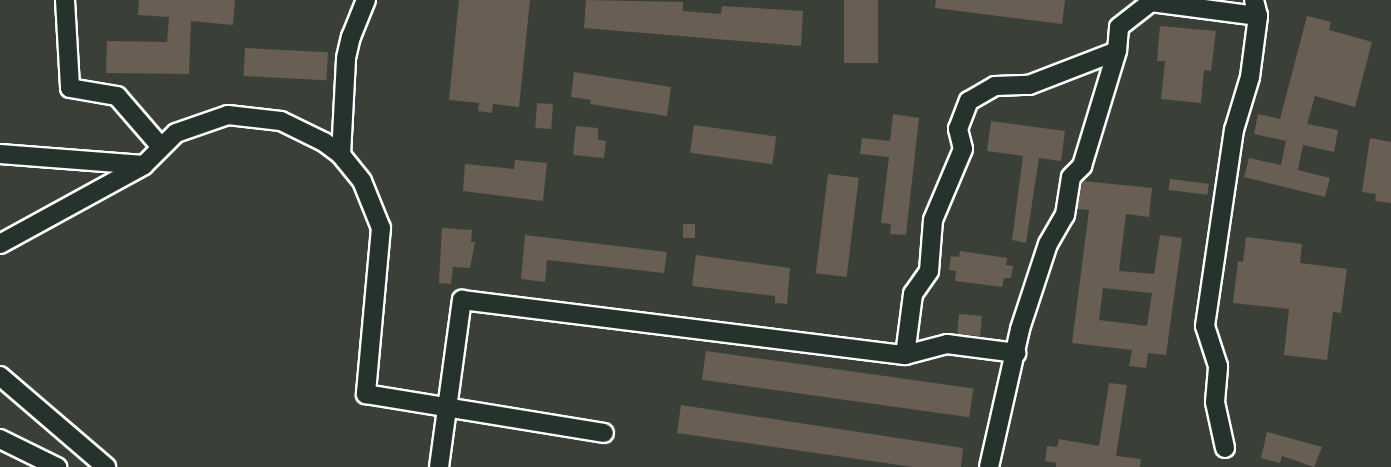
<!DOCTYPE html>
<html>
<head>
<meta charset="utf-8">
<style>
	body { margin:0 }
	#map { position:relative; width:1391px; height:467px; overflow:hidden; background:#3a4038; font-family:Caveat,sans-serif }
	div>[style] { position:absolute }
	[style*='--x'] { left:calc(var(--x)*1px); top:calc(var(--y)*1px); width:calc(var(--w)*1px); rotate:calc(var(--a)*1deg) }
	.building>* { inset:0; background:#685e53; transform-origin:0 0 }
	.roads { filter:drop-shadow(2px 0 #fff) drop-shadow(-2px 0 #fff) drop-shadow(0 2px #fff) drop-shadow(0 -2px #fff) }
	.minor>* { height:18px; margin:-9px; padding:0 9px; transform-origin:9px; border-radius:9px; background:#26332d }
	span { translate:-50% -50%; white-space:nowrap; text-align:center; line-height:1.15; -webkit-text-stroke:4.5px #26332d; paint-order:stroke }
</style>
</head>
<body>
<div id="map">
	<div class="building">
		<i style="clip-path:polygon(139px 0,235px 0,233px 25px,191px 21px,189px 74px,106px 73px,107px 41px,167px 42px,169px 17px,138px 15px)"></i>
		<i style="clip-path:polygon(459px 0,530px 0,519px 107px,493px 104px,492px 113px,478px 111px,479px 103px,449px 100px)"></i>
		<i style="clip-path:polygon(586px 0,683px 2px,683px 11px,721px 14px,722px 6px,803px 11px,801px 46px,584px 28px)"></i>
		<i style="left:844px;top:0;width:34px;height:63px"></i>
		<i style="clip-path:polygon(936px 0,1065px 0,1062px 24px,935px 8px)"></i>
		<i style="clip-path:polygon(1307px 16px,1331px 22px,1329px 30px,1372px 42px,1355px 107px,1315px 96px,1307px 124px,1338px 130px,1334px 152px,1303px 145px,1298px 170px,1330px 178px,1325px 197px,1244px 177px,1249px 158px,1281px 165px,1286px 141px,1254px 134px,1258px 114px,1280px 119px)"></i>
		<i style="clip-path:polygon(1160px 26px,1216px 31px,1211px 71px,1204px 70px,1201px 103px,1161px 99px,1165px 61px,1157px 61px)"></i>
		<i style="left:245px;top:48px;width:83px;height:28px;rotate:3deg"></i>
		<i style="clip-path:polygon(574px 72px,671px 87px,667px 116px,590px 104px,591px 100px,571px 97px)"></i>
		<i style="left:537px;top:103px;width:16px;height:25px;rotate:4deg"></i>
		<i style="clip-path:polygon(893px 114px,919px 118px,906px 235px,890px 234px,891px 224px,881px 223px,889px 157px,860px 154px,862px 138px,890px 141px)"></i>
		<i style="clip-path:polygon(991px 121px,1065px 131px,1061px 161px,1039px 158px,1026px 243px,1012px 240px,1023px 156px,987px 151px)"></i>
		<i style="left:694px;top:125px;width:83px;height:28px;rotate:8deg"></i>
		<i style="clip-path:polygon(576px 126px,598px 128px,598px 140px,606px 141px,604px 158px,573px 155px)"></i>
		<i style="clip-path:polygon(1370px 138px,1391px 142px,1391px 203px,1375px 201px,1376px 194px,1362px 192px)"></i>
		<i style="clip-path:polygon(515px 160px,547px 163px,543px 201px,463px 191px,465px 164px,514px 169px)"></i>
		<i style="left:828px;top:174px;width:31px;height:100px;rotate:7deg"></i>
		<i style="left:1170px;top:179px;width:39px;height:11px;rotate:7deg"></i>
		<i style="clip-path:polygon(evenodd,1083px 181px,1152px 188px,1149px 217px,1126px 214px,1119px 271px,1154px 274px,1160px 235px,1182px 238px,1166px 355px,1148px 353px,1146px 368px,1129px 366px,1132px 350px,1072px 343px,1089px 210px,1077px 209px,1083px 181px,1103px 288px,1152px 293px,1147px 326px,1099px 320px,1103px 288px)"></i>
		<i style="left:683px;top:224px;width:12px;height:14px"></i>
		<i style="clip-path:polygon(442px 228px,472px 230px,471px 242px,475px 242px,470px 268px,453px 267px,451px 284px,439px 283px)"></i>
		<i style="clip-path:polygon(525px 235px,667px 252px,664px 273px,547px 260px,545px 282px,521px 279px)"></i>
		<i style="clip-path:polygon(1246px 237px,1302px 244px,1300px 263px,1347px 269px,1341px 313px,1333px 312px,1327px 360px,1284px 355px,1289px 309px,1233px 303px,1238px 261px,1243px 262px)"></i>
		<i style="clip-path:polygon(960px 251px,1007px 258px,1006px 265px,1013px 266px,1011px 278px,1004px 278px,1002px 287px,955px 281px,956px 271px,949px 270px,951px 256px,959px 257px)"></i>
		<i style="clip-path:polygon(696px 255px,790px 268px,787px 304px,775px 303px,775px 296px,692px 286px)"></i>
		<i style="left:959px;top:314px;width:23px;height:20px;rotate:5deg"></i>
		<i style="left:706px;top:351px;width:270px;height:29px;rotate:8deg"></i>
		<i style="clip-path:polygon(1109px 383px,1127px 385px,1116px 456px,1141px 459px,1140px 467px,1056px 467px,1056px 463px,1045px 461px,1047px 446px,1057px 447px,1059px 439px,1099px 446px)"></i>
		<i style="clip-path:polygon(681px 405px,963px 448px,961px 467px,913px 467px,677px 433px)"></i>
		<i style="clip-path:polygon(1267px 432px,1322px 447px,1314px 467px,1282px 456px,1280px 463px,1261px 458px)"></i>
	</div>
	<div class="roads">
		<div class="minor">
			<i style="--x:65;--y:0;--w:88;--a:86.7"></i>
			<i style="--x:70;--y:88;--w:48;--a:9.7"></i>
			<i style="--x:117;--y:96;--w:67;--a:49.2"></i>
			<i style="--x:0;--y:154;--w:144;--a:4.4"></i>
			<i style="--x:341;--y:155;--w:97;--a:-87"></i>
			<i style="--x:346;--y:58;--w:22;--a:-77"></i>
			<i style="--x:351;--y:37;--w:40;--a:-68"></i>
			<i style="--x:0;--y:244;--w:164;--a:-28.7"></i>
			<i style="--x:144;--y:165;--w:45;--a:-45"></i>
			<i style="--x:176;--y:133;--w:55;--a:-19.1"></i>
			<i style="--x:228;--y:115;--w:53;--a:6.5"></i>
			<i style="--x:281;--y:121;--w:48;--a:26"></i>
			<i style="--x:324;--y:142;--w:21;--a:37"></i>
			<i style="--x:341;--y:155;--w:33;--a:51"></i>
			<i style="--x:362;--y:181;--w:51;--a:68"></i>
			<i style="--x:381;--y:228;--w:167;--a:95.2"></i>
			<i style="--x:366;--y:394;--w:241;--a:9.3"></i>
			<i style="--x:905;--y:355;--w:62;--a:-82.5"></i>
			<i style="--x:913;--y:294;--w:28;--a:-55"></i>
			<i style="--x:929;--y:271;--w:51;--a:-85.5"></i>
			<i style="--x:933;--y:220;--w:77;--a:-67.1"></i>
			<i style="--x:963;--y:149;--w:21;--a:-104"></i>
			<i style="--x:958;--y:129;--w:30;--a:-69"></i>
			<i style="--x:969;--y:101;--w:30;--a:-30"></i>
			<i style="--x:995;--y:86;--w:34;--a:-2"></i>
			<i style="--x:1029;--y:85;--w:94;--a:-21.1"></i>
			<i style="--x:1117;--y:51;--w:24;--a:-85"></i>
			<i style="--x:1119;--y:27;--w:41;--a:-38"></i>
			<i style="--x:1151;--y:2;--w:108;--a:7.5"></i>
			<i style="--x:1258;--y:16;--w:16;--a:-104"></i>
			<i style="--x:0;--y:376;--w:140;--a:40.6"></i>
			<i style="--x:0;--y:439;--w:64;--a:26.2"></i>
			<i style="--x:1225;--y:448;--w:47;--a:-102.3"></i>
			<i style="--x:1215;--y:402;--w:36;--a:-85"></i>
			<i style="--x:1218;--y:366;--w:42;--a:-108"></i>
			<i style="--x:1205;--y:326;--w:198;--a:-81.6"></i>
			<i style="--x:1234;--y:130;--w:55;--a:-73.2"></i>
			<i style="--x:1250;--y:77;--w:62;--a:-82.5"></i>
			<i style="--x:439;--y:467;--w:169;--a:-82.2"></i>
			<i style="--x:462;--y:300;--w:446;--a:7.1"></i>
			<i style="--x:905;--y:355;--w:43;--a:-14.7"></i>
			<i style="--x:947;--y:344;--w:70;--a:7.4"></i>
			<i style="--x:989;--y:467;--w:141;--a:-77.3"></i>
			<i style="--x:1020;--y:329;--w:89;--a:-71.8"></i>
			<i style="--x:1048;--y:244;--w:34;--a:-60"></i>
			<i style="--x:1065;--y:215;--w:38;--a:-81"></i>
			<i style="--x:1071;--y:177;--w:16;--a:-45"></i>
			<i style="--x:1082;--y:166;--w:120;--a:-73.1"></i>
		</div>
	</div>
</div>
</body>
</html>
